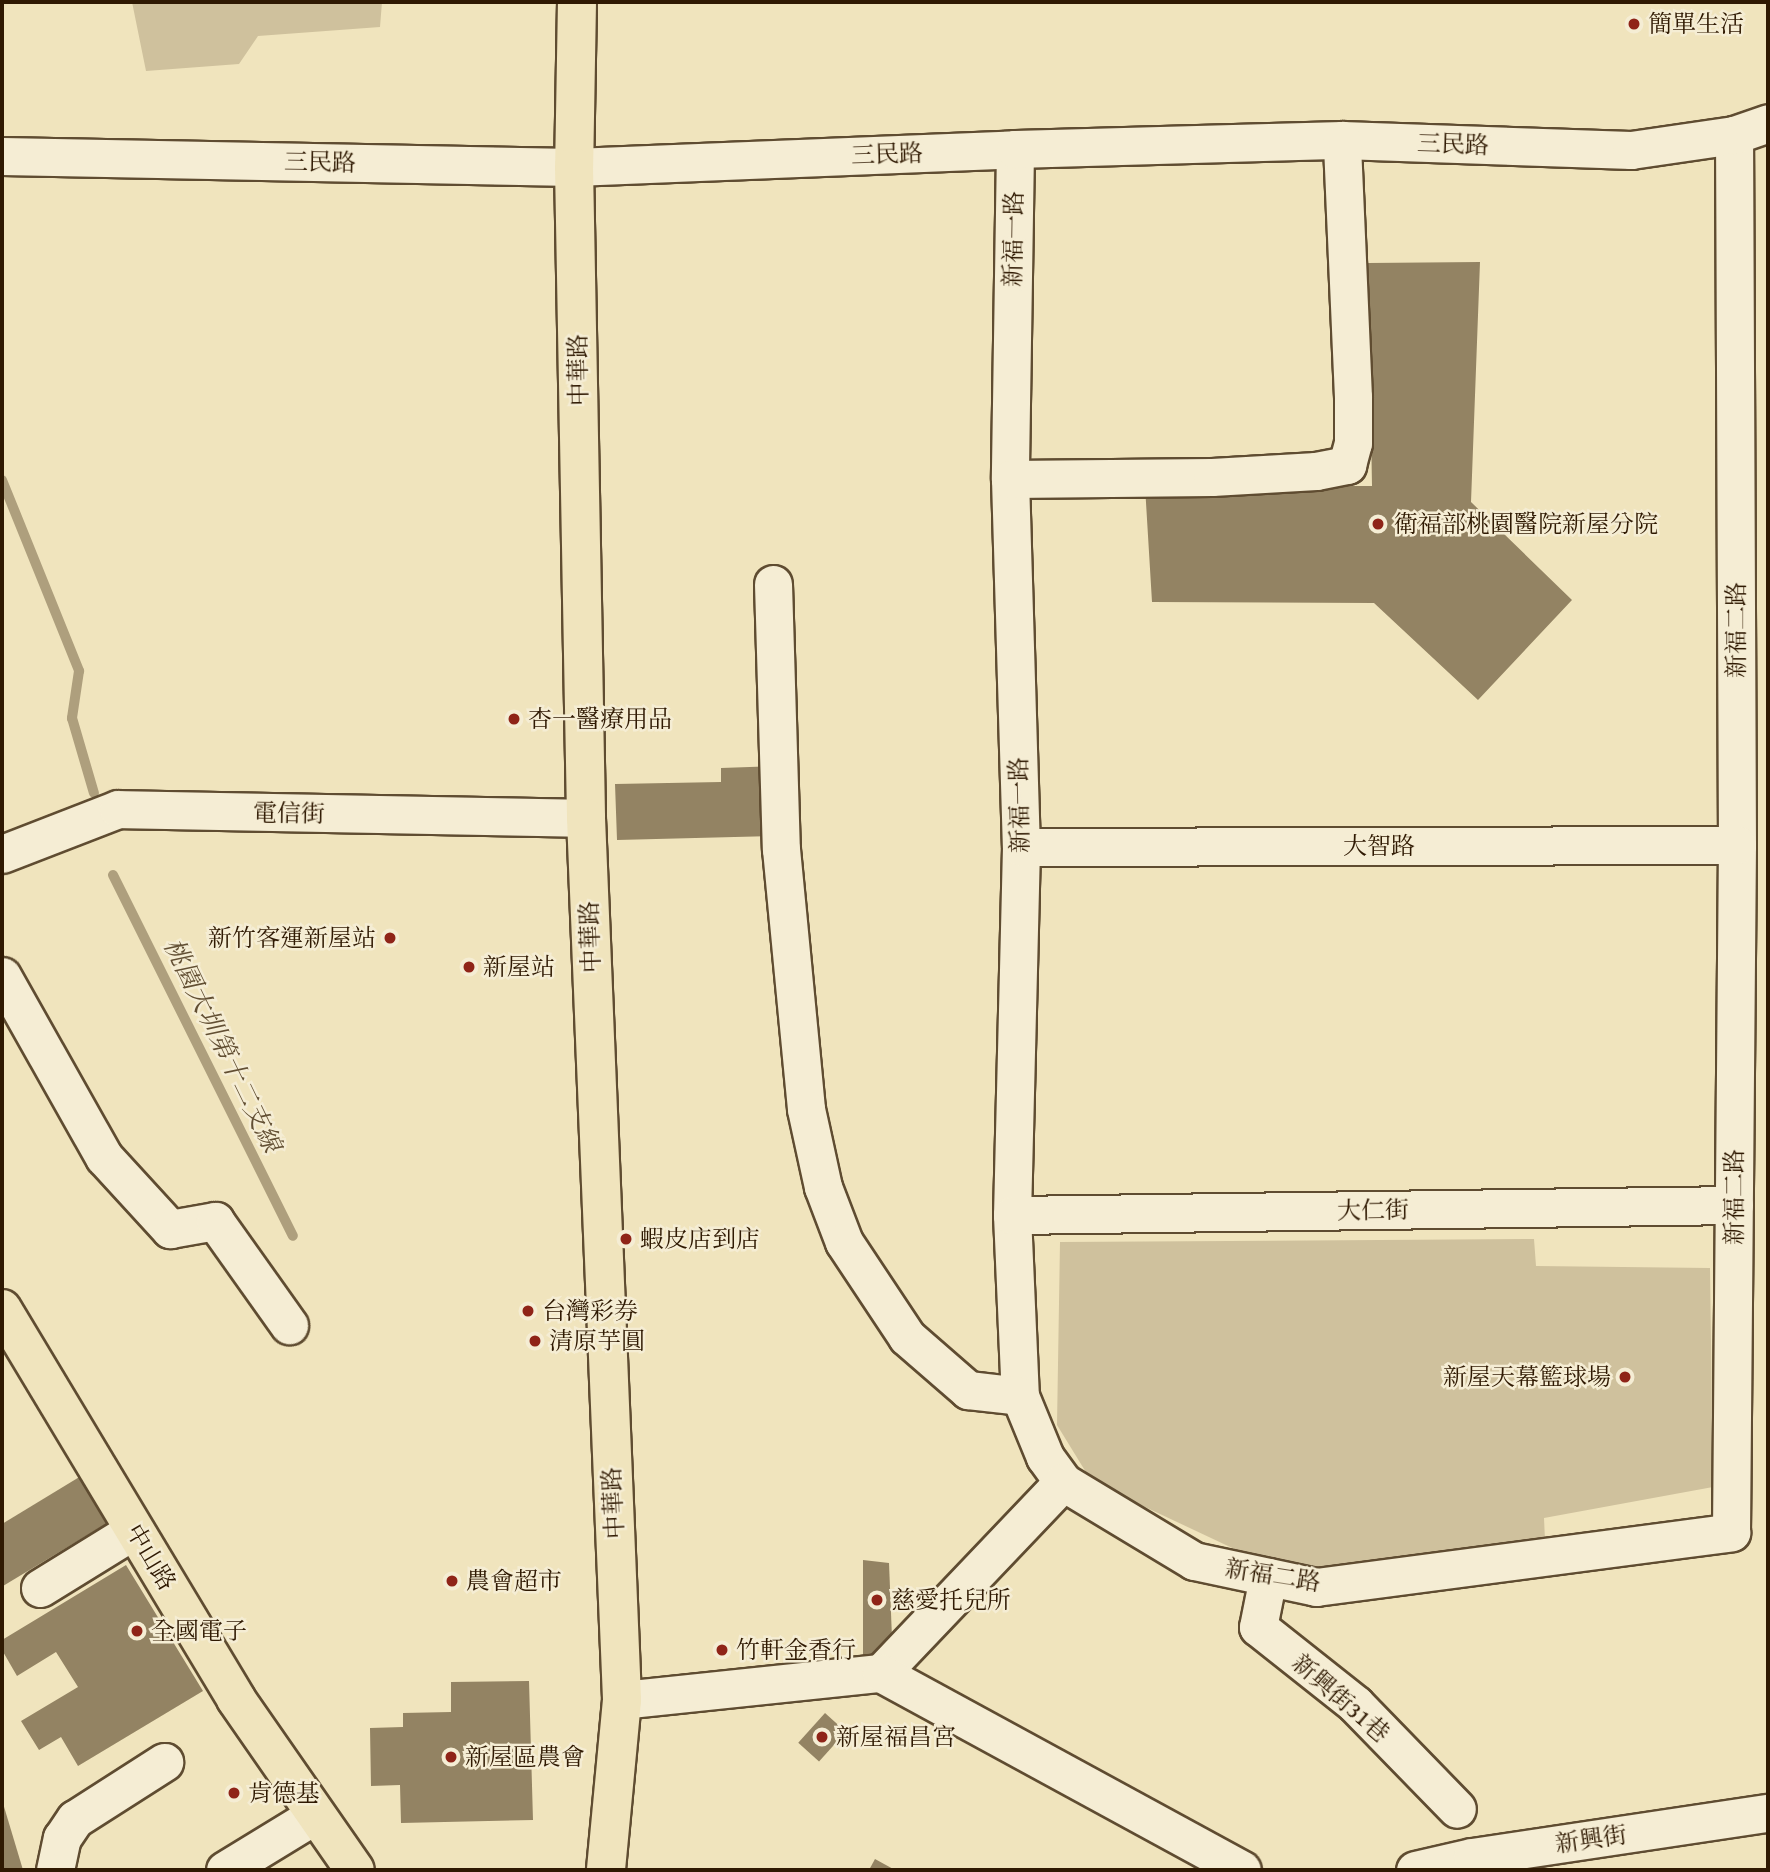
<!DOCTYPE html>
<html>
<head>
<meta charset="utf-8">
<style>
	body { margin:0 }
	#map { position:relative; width:1770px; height:1872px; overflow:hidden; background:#f0e4bd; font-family:"Gentium Book Plus","Noto Serif TC",serif }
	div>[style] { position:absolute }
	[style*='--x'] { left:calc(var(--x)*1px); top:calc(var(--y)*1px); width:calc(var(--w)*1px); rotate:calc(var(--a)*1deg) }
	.green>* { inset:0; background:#cfc19d }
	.stream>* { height:10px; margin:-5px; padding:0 5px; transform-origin:5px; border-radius:5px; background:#ae9f7d }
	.building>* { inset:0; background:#938363; transform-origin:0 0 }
	.roads { filter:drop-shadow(2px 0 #5f4c31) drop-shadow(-2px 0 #5f4c31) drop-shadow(0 2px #5f4c31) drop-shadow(0 -2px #5f4c31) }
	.minor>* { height:37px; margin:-18.5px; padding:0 18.5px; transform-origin:18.5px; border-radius:18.5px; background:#f5edd4 }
	.major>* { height:38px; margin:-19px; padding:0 19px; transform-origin:19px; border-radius:19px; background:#f0e4bd }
	.dots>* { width:19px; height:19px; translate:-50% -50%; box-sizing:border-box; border:4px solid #f5edd4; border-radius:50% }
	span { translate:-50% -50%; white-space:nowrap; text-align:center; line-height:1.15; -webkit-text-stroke:5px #f5edd4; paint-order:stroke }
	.poi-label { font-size:24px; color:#2f1902 }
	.left { translate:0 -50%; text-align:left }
	.right { translate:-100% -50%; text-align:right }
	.street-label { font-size:24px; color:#2f1902 }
	.water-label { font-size:26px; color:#624f33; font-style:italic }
	.frame { position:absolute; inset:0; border:4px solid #2f1902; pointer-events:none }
</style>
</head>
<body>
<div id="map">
	<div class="green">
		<i style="clip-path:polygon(132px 2px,382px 2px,380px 27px,258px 36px,239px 64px,146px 71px)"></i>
		<i style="clip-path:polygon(1534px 1239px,1536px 1266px,1710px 1268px,1713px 1487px,1544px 1518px,1545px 1540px,1372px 1574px,1262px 1562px,1092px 1482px,1057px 1425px,1060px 1242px)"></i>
	</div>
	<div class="stream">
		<i style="--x:2;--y:480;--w:206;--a:68"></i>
		<i style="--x:79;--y:671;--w:48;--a:98.5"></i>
		<i style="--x:72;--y:718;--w:78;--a:73.7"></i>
		<i style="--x:113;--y:875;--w:403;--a:63.5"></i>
	</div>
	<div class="building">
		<i style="clip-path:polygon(1480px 262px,1471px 502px,1572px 600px,1478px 700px,1374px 603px,1152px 602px,1145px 486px,1372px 486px,1368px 263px)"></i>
		<i style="clip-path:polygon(774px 766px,776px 836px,617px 840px,615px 784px,721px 782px,721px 768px)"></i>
		<i style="clip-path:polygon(81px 1476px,109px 1522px,3px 1586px,2px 1524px)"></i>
		<i style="clip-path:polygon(863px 1560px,889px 1563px,892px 1638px,863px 1668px)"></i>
		<i style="clip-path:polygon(126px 1565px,203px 1691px,78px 1766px,61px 1737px,39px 1750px,21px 1721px,78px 1687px,56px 1652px,17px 1676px,2px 1650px,2px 1640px)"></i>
		<i style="clip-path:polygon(529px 1681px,533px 1820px,401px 1823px,400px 1785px,371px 1786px,370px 1728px,403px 1727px,403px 1713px,451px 1712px,451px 1682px)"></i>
		<i style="left:825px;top:1713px;width:28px;height:40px;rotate:42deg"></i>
		<i style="clip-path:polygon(2px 1800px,23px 1870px,2px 1870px)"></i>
		<i style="clip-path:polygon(875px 1859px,895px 1870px,869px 1870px)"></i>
	</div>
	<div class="roads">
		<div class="minor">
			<i style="--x:1015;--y:149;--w:330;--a:90.9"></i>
			<i style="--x:1010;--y:479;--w:368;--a:88.3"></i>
			<i style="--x:1021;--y:847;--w:368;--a:91.4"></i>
			<i style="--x:1012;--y:1215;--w:181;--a:87.5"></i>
			<i style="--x:1020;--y:1396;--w:66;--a:67.7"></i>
			<i style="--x:1045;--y:1457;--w:31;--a:54"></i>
			<i style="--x:1063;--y:1482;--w:153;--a:31.1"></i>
			<i style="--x:1194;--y:1561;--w:125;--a:12"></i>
			<i style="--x:1316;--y:1587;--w:419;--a:-7.5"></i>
			<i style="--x:1731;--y:1532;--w:687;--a:-89.5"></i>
			<i style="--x:1737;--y:845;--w:710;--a:-90.24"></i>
			<i style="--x:2;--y:156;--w:572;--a:1.1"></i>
			<i style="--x:574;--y:167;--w:441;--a:-2.3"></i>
			<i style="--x:1015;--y:149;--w:327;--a:-1.6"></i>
			<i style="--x:1342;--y:140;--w:289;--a:2"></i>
			<i style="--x:1631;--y:150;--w:104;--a:-8.3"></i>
			<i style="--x:1734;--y:135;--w:36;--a:-19"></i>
			<i style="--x:1010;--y:479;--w:202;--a:-0.6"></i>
			<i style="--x:1212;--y:477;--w:104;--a:-3.3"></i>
			<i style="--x:1316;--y:471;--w:32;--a:-11"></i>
			<i style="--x:1347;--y:465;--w:23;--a:-75"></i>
			<i style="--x:1353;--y:443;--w:46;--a:-90"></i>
			<i style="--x:1353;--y:397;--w:257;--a:-92.5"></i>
			<i style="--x:773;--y:584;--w:265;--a:88.3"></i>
			<i style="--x:781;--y:849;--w:261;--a:84.5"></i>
			<i style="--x:806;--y:1109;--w:80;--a:77.7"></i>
			<i style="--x:823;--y:1187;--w:59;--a:69.1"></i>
			<i style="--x:844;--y:1242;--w:114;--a:56.4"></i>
			<i style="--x:907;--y:1337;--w:81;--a:41"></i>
			<i style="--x:968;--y:1390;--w:52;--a:6.6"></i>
			<i style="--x:1021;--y:847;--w:716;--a:-0.16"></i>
			<i style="--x:2;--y:854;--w:124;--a:-21.2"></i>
			<i style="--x:118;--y:809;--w:468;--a:1.1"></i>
			<i style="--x:2;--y:976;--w:208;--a:60.6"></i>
			<i style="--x:104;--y:1157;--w:98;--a:47.5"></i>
			<i style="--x:170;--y:1229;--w:46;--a:-10.1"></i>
			<i style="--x:215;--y:1221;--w:128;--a:54.6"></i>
			<i style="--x:1012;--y:1215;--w:722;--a:-0.79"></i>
			<i style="--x:1268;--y:1577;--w:51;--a:101.3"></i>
			<i style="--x:1258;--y:1627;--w:124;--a:38.4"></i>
			<i style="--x:1355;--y:1704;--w:146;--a:45.8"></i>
			<i style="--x:40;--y:1588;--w:110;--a:-31.7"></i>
			<i style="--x:881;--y:1673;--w:264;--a:-46.4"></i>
			<i style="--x:622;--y:1700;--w:260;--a:-6"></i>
			<i style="--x:881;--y:1673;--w:411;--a:28.6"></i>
			<i style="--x:55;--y:1870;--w:33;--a:-78"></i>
			<i style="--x:62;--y:1838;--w:23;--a:-56"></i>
			<i style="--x:75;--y:1819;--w:106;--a:-32.6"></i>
			<i style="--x:225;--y:1870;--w:105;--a:-31.4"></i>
			<i style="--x:1415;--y:1870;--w:58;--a:-12.8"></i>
			<i style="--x:1472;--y:1857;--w:299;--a:-8.5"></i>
		</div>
		<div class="major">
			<i style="--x:577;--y:2;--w:165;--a:91"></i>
			<i style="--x:574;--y:167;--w:651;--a:88.94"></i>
			<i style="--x:586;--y:818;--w:883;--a:87.66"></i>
			<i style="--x:622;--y:1700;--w:171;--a:95.4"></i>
			<i style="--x:2;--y:1309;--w:455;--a:59"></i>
			<i style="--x:236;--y:1699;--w:208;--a:55.2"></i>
		</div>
	</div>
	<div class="dots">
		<i style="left:1634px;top:24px;background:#8f2418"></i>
		<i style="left:1378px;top:524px;background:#8f2418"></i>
		<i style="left:514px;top:719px;background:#8f2418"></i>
		<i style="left:390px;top:938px;background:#8f2418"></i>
		<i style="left:469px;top:967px;background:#8f2418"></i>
		<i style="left:626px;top:1239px;background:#8f2418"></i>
		<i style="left:528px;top:1311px;background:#8f2418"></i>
		<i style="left:535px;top:1341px;background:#8f2418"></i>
		<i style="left:1625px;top:1377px;background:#8f2418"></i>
		<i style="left:452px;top:1581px;background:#8f2418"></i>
		<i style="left:877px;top:1600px;background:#8f2418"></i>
		<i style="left:137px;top:1631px;background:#8f2418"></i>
		<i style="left:722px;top:1650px;background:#8f2418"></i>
		<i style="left:822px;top:1737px;background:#8f2418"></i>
		<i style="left:451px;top:1757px;background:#8f2418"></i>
		<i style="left:234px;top:1793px;background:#8f2418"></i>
	</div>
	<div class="poi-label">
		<span class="left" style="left:1648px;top:24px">簡單生活</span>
		<span class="left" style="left:1394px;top:524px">衛福部桃園醫院新屋分院</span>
		<span class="left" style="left:528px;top:719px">杏一醫療用品</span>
		<span class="right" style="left:376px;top:938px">新竹客運新屋站</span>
		<span class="left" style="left:483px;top:967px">新屋站</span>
		<span class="left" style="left:640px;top:1239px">蝦皮店到店</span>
		<span class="left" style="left:542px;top:1311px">台灣彩券</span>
		<span class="left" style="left:549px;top:1341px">清原芋圓</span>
		<span class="right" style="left:1611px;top:1377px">新屋天幕籃球場</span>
		<span class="left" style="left:466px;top:1581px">農會超市</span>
		<span class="left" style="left:891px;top:1600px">慈愛托兒所</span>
		<span class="left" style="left:151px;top:1631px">全國電子</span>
		<span class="left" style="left:736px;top:1650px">竹軒金香行</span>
		<span class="left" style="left:836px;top:1737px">新屋福昌宮</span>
		<span class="left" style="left:465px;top:1757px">新屋區農會</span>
		<span class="left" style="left:248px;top:1793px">肯德基</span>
	</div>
	<div class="street-label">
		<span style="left:1453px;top:144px;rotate:2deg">三民路</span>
		<span style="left:887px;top:154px;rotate:-2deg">三民路</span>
		<span style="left:320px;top:162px;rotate:1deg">三民路</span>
		<span style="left:1013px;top:239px;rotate:-89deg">新福一路</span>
		<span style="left:578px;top:370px;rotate:-91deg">中華路</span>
		<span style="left:1736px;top:630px;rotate:-90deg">新福二路</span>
		<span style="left:1019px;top:805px;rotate:-91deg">新福一路</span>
		<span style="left:289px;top:813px;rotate:1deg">電信街</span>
		<span style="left:1379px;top:846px">大智路</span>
		<span style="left:590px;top:937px;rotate:-92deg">中華路</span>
		<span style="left:1734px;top:1197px;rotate:-90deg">新福二路</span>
		<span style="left:1373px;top:1210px;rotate:-1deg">大仁街</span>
		<span style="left:613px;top:1503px;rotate:-93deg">中華路</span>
		<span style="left:151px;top:1557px;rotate:59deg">中山路</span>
		<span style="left:1273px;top:1575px;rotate:9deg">新福二路</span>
		<span style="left:1341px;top:1698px;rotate:41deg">新興街31巷</span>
		<span style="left:1591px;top:1839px;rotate:-8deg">新興街</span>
	</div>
	<div class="water-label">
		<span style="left:223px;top:1045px;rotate:64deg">桃園大圳第十二支線</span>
	</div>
	<div class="frame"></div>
</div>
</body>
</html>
